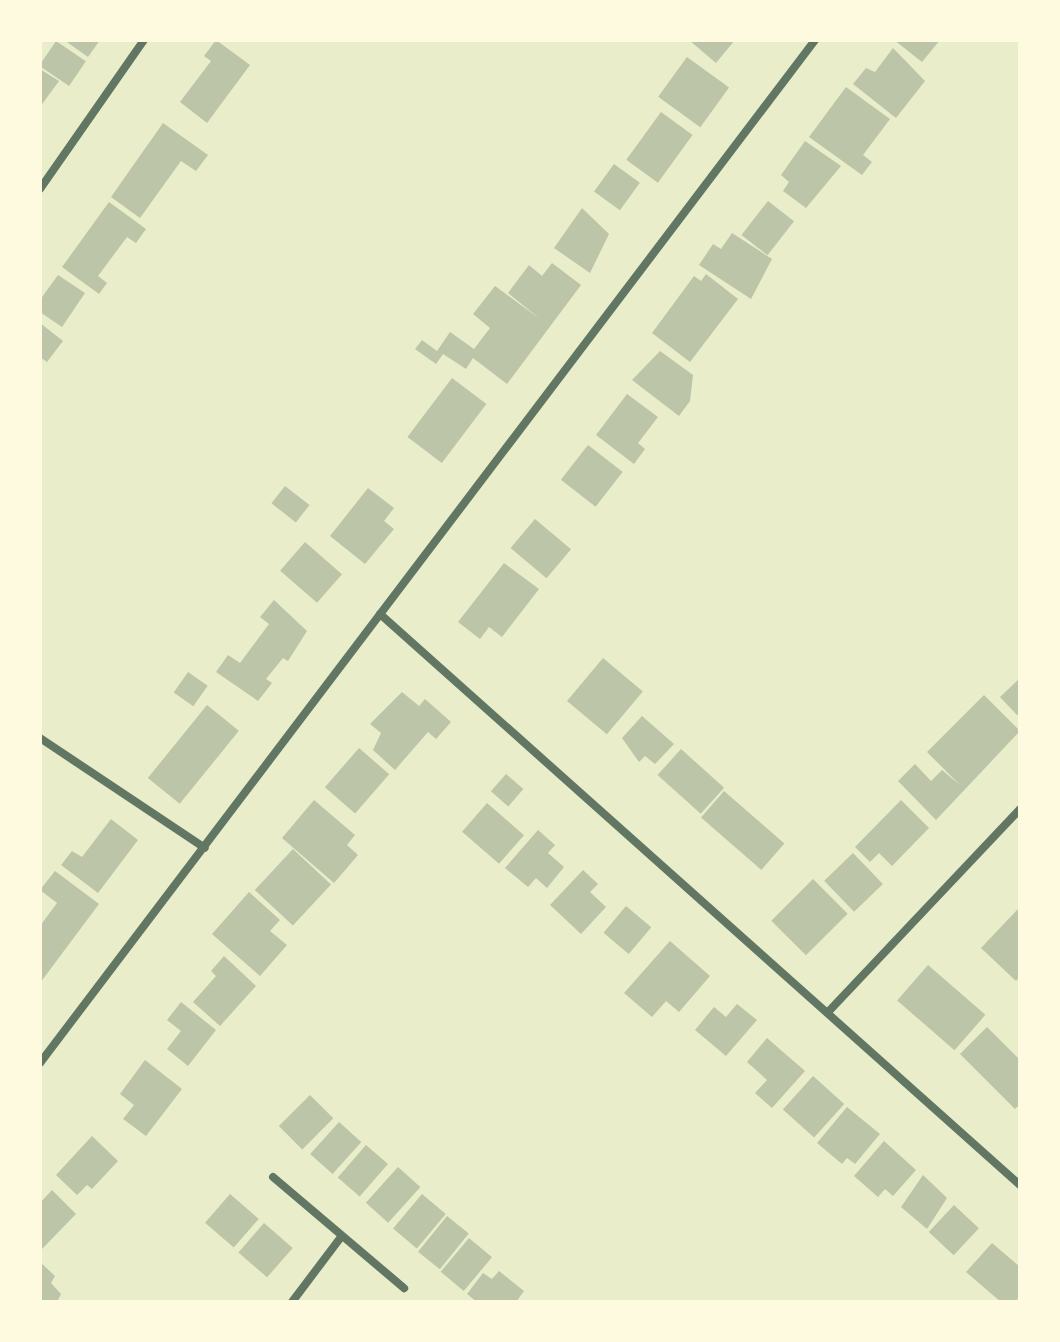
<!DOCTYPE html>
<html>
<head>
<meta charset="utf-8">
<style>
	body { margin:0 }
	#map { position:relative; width:1060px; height:1342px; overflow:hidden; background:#e9edc9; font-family:"Crimson Pro",serif }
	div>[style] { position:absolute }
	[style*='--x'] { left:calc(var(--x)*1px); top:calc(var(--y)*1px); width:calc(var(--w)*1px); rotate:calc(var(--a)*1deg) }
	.building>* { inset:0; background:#bcc5a7; transform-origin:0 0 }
	.minor>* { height:8px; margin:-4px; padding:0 4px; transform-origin:4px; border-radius:4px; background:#617663 }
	span { translate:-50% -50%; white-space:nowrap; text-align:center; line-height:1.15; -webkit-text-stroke:6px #fefae0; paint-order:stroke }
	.frame { position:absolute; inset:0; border:42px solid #fefae0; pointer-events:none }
</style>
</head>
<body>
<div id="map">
	<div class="building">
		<i style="clip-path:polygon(64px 40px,100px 40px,88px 57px)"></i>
		<i style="clip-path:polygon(216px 40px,250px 65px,207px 123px,180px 102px,211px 61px,204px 56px)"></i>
		<i style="clip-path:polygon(689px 40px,735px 40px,716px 63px)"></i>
		<i style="clip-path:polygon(894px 40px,940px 40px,922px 62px)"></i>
		<i style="left:56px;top:41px;width:36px;height:30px;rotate:34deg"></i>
		<i style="clip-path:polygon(893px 48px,925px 81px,896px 118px,853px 84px,866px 68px,875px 72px)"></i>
		<i style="left:687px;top:57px;width:52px;height:49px;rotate:36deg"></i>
		<i style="clip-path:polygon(40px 69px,59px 81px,40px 107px)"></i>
		<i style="clip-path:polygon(846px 87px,890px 119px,863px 155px,872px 162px,862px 175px,809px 137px)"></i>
		<i style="left:661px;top:112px;width:39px;height:59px;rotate:36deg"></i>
		<i style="clip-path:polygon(163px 123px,208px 155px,196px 171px,181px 161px,140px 218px,111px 197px)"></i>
		<i style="clip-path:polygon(805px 141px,841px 166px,806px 208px,783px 191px,789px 182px,781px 175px)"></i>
		<i style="left:614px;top:164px;width:32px;height:34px;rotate:36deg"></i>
		<i style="left:768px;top:201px;width:33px;height:43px;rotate:38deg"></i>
		<i style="clip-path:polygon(109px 202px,146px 229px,136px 243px,127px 237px,98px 276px,107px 283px,99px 294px,62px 267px)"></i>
		<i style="clip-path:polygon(582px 208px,609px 234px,590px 273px,554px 248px)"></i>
		<i style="clip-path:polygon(732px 233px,772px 259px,751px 299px,699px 265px,713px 244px,721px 249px)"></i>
		<i style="clip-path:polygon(552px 263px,581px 285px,507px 384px,473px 358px,466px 369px,443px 354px,436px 364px,415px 349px,422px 340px,437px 351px,450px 332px,474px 349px,490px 328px,473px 314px,495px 286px,540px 319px,508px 293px,529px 265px,542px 276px)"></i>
		<i style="clip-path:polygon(706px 274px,738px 299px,690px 362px,652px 333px,694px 276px,701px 281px)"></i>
		<i style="clip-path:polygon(58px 275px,85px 293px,62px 327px,40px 312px,40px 300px)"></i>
		<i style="clip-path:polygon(40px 323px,63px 341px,47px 362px,40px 357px)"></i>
		<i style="clip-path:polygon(660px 351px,693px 375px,690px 401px,679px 416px,632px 380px)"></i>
		<i style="left:452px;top:378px;width:43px;height:74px;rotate:37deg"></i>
		<i style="clip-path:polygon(627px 394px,658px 417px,638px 443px,645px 449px,634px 464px,596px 435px)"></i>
		<i style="left:588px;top:445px;width:44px;height:44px;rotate:38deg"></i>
		<i style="left:285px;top:486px;width:31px;height:22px;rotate:38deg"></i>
		<i style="clip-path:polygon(368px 488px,394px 508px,384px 521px,394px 529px,365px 564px,330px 536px)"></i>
		<i style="left:535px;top:519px;width:47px;height:38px;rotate:40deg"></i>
		<i style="left:305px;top:542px;width:49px;height:38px;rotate:41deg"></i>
		<i style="clip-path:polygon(504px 563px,539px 589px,502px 637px,489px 627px,480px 639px,458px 622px)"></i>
		<i style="clip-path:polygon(274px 600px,307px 631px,288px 661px,283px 658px,266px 679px,272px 683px,258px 701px,216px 672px,228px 655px,240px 663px,269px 624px,260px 617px)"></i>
		<i style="left:603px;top:658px;width:52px;height:56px;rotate:40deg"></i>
		<i style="left:188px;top:672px;width:24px;height:25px;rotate:35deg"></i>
		<i style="clip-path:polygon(1020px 678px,1020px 713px,1017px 715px,1000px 697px)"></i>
		<i style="clip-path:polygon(402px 692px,419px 706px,425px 699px,451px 722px,436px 739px,428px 732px,395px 770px,373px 750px,381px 733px,370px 724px)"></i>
		<i style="clip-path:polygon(984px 695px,1020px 731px,936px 820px,898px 781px,915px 764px,931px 781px,942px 770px,960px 785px,927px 752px)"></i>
		<i style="left:207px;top:705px;width:41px;height:94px;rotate:39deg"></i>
		<i style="clip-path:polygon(642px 716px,674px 744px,655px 764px,645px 756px,639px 762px,622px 738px)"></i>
		<i style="left:359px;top:748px;width:40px;height:52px;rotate:41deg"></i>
		<i style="left:681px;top:749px;width:58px;height:35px;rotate:42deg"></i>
		<i style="left:506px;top:774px;width:23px;height:23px;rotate:41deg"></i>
		<i style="left:724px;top:791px;width:80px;height:35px;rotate:41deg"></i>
		<i style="clip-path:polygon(314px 800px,355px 835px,347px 845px,358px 855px,334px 883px,282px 838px)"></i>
		<i style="clip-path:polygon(901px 800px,929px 828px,892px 866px,879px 853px,870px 862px,855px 847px)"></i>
		<i style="left:487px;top:803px;width:49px;height:38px;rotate:41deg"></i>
		<i style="clip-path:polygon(111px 819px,138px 840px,98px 893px,61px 865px,72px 851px,82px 857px)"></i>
		<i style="clip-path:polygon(538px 830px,555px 845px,548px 853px,564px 867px,547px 888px,536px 878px,528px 887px,505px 868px)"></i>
		<i style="left:293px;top:849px;width:52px;height:56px;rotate:43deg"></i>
		<i style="left:853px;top:853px;width:43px;height:40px;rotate:46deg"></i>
		<i style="clip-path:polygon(583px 870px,598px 884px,590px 892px,606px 907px,581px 934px,550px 905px)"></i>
		<i style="clip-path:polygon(55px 871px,99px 904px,40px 983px,40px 926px,57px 903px,40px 890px)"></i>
		<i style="left:813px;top:879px;width:49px;height:59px;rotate:45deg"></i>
		<i style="clip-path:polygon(249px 892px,280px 920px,270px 931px,287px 945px,260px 976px,212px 934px)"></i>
		<i style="left:626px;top:906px;width:33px;height:35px;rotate:40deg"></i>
		<i style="clip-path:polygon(1020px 907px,1020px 976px,1016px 981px,981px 948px)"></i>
		<i style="clip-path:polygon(670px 941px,710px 976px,679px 1012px,666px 1001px,652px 1017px,624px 993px)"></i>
		<i style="clip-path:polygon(224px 956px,256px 986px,220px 1026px,193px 1002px,216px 976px,211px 971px)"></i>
		<i style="left:928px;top:965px;width:76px;height:47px;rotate:41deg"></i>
		<i style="clip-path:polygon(181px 1002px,216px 1030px,188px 1066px,167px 1049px,181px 1031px,167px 1020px)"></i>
		<i style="clip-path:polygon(737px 1004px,757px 1020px,726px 1056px,695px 1030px,714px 1007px,726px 1017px)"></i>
		<i style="clip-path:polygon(987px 1027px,1020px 1060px,1020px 1104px,1015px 1109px,960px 1054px)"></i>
		<i style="clip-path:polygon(767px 1038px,805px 1071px,772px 1108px,755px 1093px,767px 1080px,747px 1062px)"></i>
		<i style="clip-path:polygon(145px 1060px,182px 1089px,146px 1136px,123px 1119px,134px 1105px,120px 1094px)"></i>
		<i style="left:813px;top:1076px;width:42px;height:45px;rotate:42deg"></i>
		<i style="left:310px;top:1095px;width:33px;height:44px;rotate:45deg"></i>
		<i style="clip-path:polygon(847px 1107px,880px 1134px,855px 1164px,847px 1158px,842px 1164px,817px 1143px)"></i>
		<i style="left:339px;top:1122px;width:30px;height:43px;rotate:42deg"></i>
		<i style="clip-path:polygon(92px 1136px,118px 1161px,92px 1189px,87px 1185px,77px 1195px,56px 1175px)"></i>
		<i style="clip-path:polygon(884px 1141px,916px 1170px,893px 1196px,885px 1189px,878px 1197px,854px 1176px)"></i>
		<i style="left:366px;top:1145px;width:29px;height:43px;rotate:41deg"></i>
		<i style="left:398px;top:1167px;width:30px;height:48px;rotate:42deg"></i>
		<i style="clip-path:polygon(923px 1175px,947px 1198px,927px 1229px,901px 1207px)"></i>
		<i style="clip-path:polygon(52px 1190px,76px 1214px,40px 1251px,40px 1203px)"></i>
		<i style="left:230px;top:1194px;width:38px;height:38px;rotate:41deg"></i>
		<i style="left:422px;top:1194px;width:31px;height:45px;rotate:40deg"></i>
		<i style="left:954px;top:1205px;width:34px;height:37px;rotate:43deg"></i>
		<i style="left:447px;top:1216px;width:28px;height:46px;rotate:39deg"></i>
		<i style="left:264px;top:1223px;width:38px;height:39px;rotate:41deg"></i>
		<i style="left:469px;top:1238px;width:30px;height:44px;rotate:40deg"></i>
		<i style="clip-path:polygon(992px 1243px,1020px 1267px,1020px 1296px,1015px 1302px,1001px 1302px,966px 1272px)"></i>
		<i style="clip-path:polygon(40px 1262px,55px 1276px,51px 1283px,61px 1294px,57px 1302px,40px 1302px)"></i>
		<i style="clip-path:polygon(499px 1271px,524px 1291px,516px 1302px,477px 1302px,467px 1294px,483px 1273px,492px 1279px)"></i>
	</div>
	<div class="minor">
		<i style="--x:40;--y:189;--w:182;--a:-55.1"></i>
		<i style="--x:380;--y:614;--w:858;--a:41.74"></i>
		<i style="--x:40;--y:738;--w:198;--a:33.7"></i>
		<i style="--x:830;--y:1010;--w:277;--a:-46.6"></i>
		<i style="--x:40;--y:1063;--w:1283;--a:-52.85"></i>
		<i style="--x:273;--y:1177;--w:172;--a:40.3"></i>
		<i style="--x:292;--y:1302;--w:81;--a:-53"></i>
	</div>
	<div class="frame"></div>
</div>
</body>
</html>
